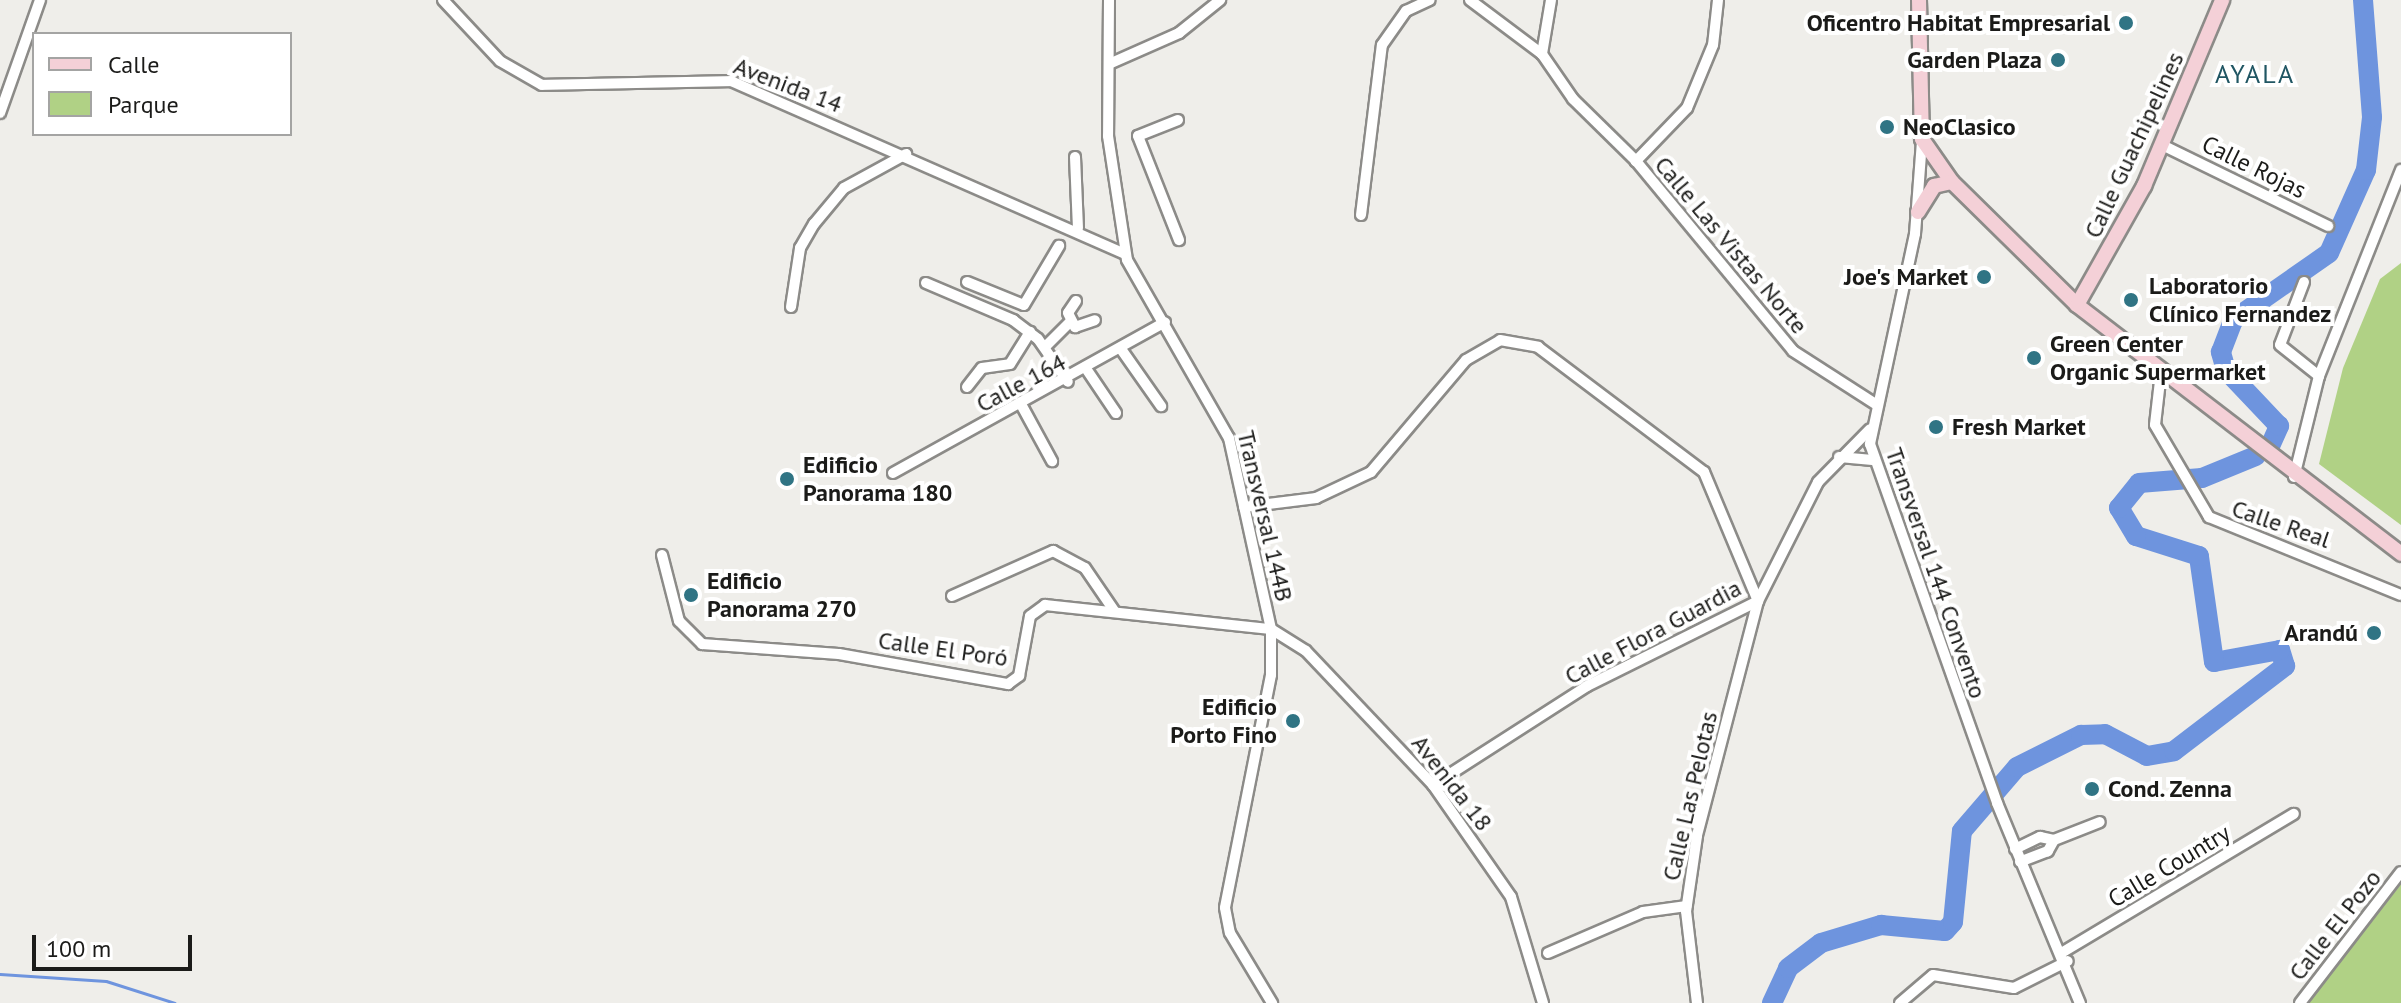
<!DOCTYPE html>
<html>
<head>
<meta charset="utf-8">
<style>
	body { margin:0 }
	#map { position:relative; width:2401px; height:1003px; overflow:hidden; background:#efeeea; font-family:"PT Sans",sans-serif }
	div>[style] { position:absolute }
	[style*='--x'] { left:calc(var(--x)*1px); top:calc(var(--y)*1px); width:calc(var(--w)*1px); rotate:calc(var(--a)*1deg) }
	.green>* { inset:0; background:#b0d185 }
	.stream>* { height:3px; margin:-1.5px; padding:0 1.5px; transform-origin:1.5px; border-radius:1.5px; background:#6e94de }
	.river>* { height:20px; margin:-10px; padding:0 10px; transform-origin:10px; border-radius:10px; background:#6e94de }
	.roads { filter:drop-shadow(2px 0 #8c8b88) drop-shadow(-2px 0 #8c8b88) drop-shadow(0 2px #8c8b88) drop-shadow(0 -2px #8c8b88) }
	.street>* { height:10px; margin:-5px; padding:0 5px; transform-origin:5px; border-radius:5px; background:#fff }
	.secondary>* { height:14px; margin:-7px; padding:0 7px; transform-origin:7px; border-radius:7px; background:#f4d0d7 }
	.dots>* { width:22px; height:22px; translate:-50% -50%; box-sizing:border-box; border:4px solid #fff; border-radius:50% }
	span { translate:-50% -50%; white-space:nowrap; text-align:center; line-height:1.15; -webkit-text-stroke:8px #fff; paint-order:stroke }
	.poi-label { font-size:24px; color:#1b1b19; font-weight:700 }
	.right { translate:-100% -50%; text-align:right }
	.left { translate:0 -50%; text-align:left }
	.street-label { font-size:24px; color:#1b1b19 }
	.neighbourhood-label { font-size:26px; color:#205663; letter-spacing:2px }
	.legend { position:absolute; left:32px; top:32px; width:260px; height:104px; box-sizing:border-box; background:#fff; border:2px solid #a4a4a3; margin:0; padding:10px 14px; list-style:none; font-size:24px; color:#1b1b19 }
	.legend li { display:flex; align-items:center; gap:16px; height:40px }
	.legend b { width:40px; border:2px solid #a4a4a3 }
	.scale { position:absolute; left:32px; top:935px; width:160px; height:36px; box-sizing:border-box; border:4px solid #1b1b19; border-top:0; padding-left:10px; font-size:24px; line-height:28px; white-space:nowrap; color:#1b1b19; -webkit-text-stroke:6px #fff; paint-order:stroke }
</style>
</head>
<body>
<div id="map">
	<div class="green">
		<i style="clip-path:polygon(2401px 263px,2401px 525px,2319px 464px,2343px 368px,2380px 279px)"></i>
		<i style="clip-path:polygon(2401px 884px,2401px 1003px,2309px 1003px,2324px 982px)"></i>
	</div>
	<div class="stream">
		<i style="--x:0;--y:974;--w:106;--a:3.8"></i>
		<i style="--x:106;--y:981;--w:72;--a:17.7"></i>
	</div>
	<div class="river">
		<i style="--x:2271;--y:444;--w:20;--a:-66"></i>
		<i style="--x:2279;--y:426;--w:77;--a:-133.4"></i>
		<i style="--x:2226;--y:370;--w:19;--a:-106"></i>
		<i style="--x:2221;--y:352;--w:34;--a:-69"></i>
		<i style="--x:2233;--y:320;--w:117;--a:-34.9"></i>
		<i style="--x:2329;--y:253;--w:91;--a:-66"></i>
		<i style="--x:2366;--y:170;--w:53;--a:-83.5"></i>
		<i style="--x:2372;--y:117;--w:117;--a:-94.4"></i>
		<i style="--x:1772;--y:1003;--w:38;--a:-65"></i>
		<i style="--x:1788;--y:968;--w:41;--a:-37.1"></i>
		<i style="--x:1821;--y:943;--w:63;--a:-16.7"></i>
		<i style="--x:1881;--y:925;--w:64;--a:5.4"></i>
		<i style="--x:1945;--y:931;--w:12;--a:-48"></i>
		<i style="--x:1953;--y:922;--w:91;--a:-84.4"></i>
		<i style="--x:1962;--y:831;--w:84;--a:-49.3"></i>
		<i style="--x:2017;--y:767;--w:72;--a:-26.6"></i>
		<i style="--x:2081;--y:735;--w:24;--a:-2"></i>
		<i style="--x:2105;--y:734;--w:47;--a:27.6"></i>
		<i style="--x:2147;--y:756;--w:27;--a:-10"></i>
		<i style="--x:2174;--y:751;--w:140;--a:-37.4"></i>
		<i style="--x:2285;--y:666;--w:17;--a:-107"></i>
		<i style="--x:2280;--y:650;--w:67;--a:169.7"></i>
		<i style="--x:2214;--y:662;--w:107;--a:-98.1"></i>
		<i style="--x:2199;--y:556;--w:66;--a:-162.4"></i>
		<i style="--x:2136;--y:536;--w:33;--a:-121"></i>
		<i style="--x:2119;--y:508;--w:32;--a:-51"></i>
		<i style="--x:2139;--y:483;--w:63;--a:-4.5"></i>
		<i style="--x:2202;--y:478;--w:58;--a:-22.2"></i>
	</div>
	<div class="roads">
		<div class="street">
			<i style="--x:443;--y:0;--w:83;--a:46.9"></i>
			<i style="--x:500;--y:61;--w:48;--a:29.7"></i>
			<i style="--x:542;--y:85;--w:189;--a:-1.2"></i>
			<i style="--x:731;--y:81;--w:431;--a:23.7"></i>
			<i style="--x:1109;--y:0;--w:136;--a:90.4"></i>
			<i style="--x:1108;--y:136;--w:125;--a:81.3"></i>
			<i style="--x:1127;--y:260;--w:205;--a:60.2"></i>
			<i style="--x:1229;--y:438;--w:196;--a:77.6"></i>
			<i style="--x:1271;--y:629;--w:46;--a:90"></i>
			<i style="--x:1271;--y:675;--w:237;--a:101.2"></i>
			<i style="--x:1225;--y:908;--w:25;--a:79"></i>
			<i style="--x:1230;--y:933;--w:82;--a:59"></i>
			<i style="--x:1470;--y:0;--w:90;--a:36.9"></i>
			<i style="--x:1551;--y:0;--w:55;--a:99.5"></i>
			<i style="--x:1542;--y:54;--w:55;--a:55.4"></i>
			<i style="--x:1573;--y:99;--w:88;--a:44.5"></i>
			<i style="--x:1718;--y:0;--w:45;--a:96.3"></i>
			<i style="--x:1713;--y:45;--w:68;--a:112.4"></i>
			<i style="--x:1687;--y:108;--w:74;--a:133.9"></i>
			<i style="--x:1636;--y:161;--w:246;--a:50.4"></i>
			<i style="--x:1793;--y:351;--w:100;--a:32.7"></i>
			<i style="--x:1109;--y:64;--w:77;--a:-23.9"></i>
			<i style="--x:1179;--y:33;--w:53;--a:-38.8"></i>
			<i style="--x:0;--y:113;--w:120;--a:-70.5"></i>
			<i style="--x:1178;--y:120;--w:43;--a:158.2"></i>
			<i style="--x:1138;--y:136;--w:112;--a:68.5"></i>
			<i style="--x:1922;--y:141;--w:93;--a:94.3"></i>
			<i style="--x:1915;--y:234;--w:215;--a:102.1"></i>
			<i style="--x:1870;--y:444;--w:381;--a:70.5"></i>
			<i style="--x:1997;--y:803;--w:217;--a:67.5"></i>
			<i style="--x:2162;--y:145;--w:185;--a:26"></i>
			<i style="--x:1075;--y:157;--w:71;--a:87.6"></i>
			<i style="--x:1361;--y:215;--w:171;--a:-83"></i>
			<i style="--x:1382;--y:45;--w:42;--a:-54.8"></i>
			<i style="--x:1406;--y:11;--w:26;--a:-25"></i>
			<i style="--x:967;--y:282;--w:61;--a:22"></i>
			<i style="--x:1024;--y:305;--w:69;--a:-59.3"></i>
			<i style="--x:2304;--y:282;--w:67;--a:110.9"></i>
			<i style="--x:2280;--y:345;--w:50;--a:38.5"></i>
			<i style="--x:926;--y:283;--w:95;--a:23"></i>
			<i style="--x:1013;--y:320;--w:31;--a:37"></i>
			<i style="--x:1038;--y:339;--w:52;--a:55.1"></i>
			<i style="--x:1076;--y:301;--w:14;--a:124"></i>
			<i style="--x:1068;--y:313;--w:16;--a:63"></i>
			<i style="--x:1075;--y:327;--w:21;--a:-19"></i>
			<i style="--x:791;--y:307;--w:60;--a:-81.3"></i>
			<i style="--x:800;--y:248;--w:28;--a:-60"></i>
			<i style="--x:814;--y:224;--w:47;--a:-50.2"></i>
			<i style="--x:844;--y:188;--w:71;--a:-28.7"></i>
			<i style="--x:1045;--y:347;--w:35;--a:-45"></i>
			<i style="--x:1121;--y:349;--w:70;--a:54.9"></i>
			<i style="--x:1087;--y:370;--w:52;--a:56"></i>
			<i style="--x:2161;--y:372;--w:53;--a:96.5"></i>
			<i style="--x:2155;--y:425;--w:107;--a:59.6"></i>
			<i style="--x:2209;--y:517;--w:207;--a:22.1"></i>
			<i style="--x:967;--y:387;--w:24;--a:-52"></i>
			<i style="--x:982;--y:368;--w:28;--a:-8"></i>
			<i style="--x:1010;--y:364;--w:38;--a:-58"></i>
			<i style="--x:1022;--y:406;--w:63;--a:61.4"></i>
			<i style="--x:1839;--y:457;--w:34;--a:5"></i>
			<i style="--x:893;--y:473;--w:311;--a:-29"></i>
			<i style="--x:2294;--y:477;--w:104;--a:-76.1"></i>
			<i style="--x:2319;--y:376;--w:222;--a:-68.3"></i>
			<i style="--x:1244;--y:507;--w:73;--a:-7.1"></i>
			<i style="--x:1316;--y:498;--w:61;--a:-25.3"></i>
			<i style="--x:1371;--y:472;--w:147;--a:-49.7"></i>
			<i style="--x:1466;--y:360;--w:39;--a:-30"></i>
			<i style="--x:1500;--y:340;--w:39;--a:10"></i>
			<i style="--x:1538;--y:347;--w:208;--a:37"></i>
			<i style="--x:1704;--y:472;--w:140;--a:67.3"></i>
			<i style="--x:1758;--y:601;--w:243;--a:104.6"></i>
			<i style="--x:1697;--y:836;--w:76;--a:98.3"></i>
			<i style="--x:1686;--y:911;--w:93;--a:83.2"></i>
			<i style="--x:662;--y:555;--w:68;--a:75.6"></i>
			<i style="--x:679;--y:621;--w:33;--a:45"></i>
			<i style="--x:702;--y:644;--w:137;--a:4.2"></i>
			<i style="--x:839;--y:654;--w:172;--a:10.1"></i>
			<i style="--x:1008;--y:684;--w:14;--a:-36"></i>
			<i style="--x:1019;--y:676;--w:61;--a:-79.6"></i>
			<i style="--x:1030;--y:616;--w:19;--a:-36"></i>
			<i style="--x:1045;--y:605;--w:227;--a:6.1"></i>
			<i style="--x:1271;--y:629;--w:41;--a:32.2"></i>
			<i style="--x:1306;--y:651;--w:185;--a:46.5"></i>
			<i style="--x:1433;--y:785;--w:136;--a:55.1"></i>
			<i style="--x:1511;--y:897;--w:111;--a:73.2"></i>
			<i style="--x:952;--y:596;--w:111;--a:-24"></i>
			<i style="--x:1053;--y:551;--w:36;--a:28"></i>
			<i style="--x:1085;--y:568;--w:53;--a:55.7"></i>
			<i style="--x:1433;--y:785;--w:183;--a:-32.7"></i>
			<i style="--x:1587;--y:686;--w:191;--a:-26.4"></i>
			<i style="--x:1758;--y:601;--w:133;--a:-63.2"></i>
			<i style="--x:1818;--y:482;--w:74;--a:-45.5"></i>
			<i style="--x:2054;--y:840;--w:49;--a:-21.4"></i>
			<i style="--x:2015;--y:849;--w:28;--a:-26"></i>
			<i style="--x:2040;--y:837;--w:14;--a:12"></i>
			<i style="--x:2054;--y:840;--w:13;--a:119"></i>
			<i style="--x:2048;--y:851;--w:30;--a:159"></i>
			<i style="--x:2063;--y:952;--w:269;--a:-30.9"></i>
			<i style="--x:1548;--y:953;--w:103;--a:-23.3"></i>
			<i style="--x:1643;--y:912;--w:44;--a:-7.8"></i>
			<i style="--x:1900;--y:1003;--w:43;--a:-40.3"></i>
			<i style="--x:1933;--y:975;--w:82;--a:9.1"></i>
			<i style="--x:2014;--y:988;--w:60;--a:-26.6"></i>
			<i style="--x:2300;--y:1003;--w:165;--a:-52.4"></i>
		</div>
		<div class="secondary">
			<i style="--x:1919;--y:0;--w:139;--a:88.8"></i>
			<i style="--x:1922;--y:139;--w:52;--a:55.1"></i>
			<i style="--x:1952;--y:182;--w:175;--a:44.5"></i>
			<i style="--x:2077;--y:305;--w:409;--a:37.5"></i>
			<i style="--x:1918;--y:212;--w:31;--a:-58"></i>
			<i style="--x:1934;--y:186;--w:18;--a:-13"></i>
			<i style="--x:2077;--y:305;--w:137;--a:-60.6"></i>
			<i style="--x:2144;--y:186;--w:202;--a:-67.2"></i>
		</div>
	</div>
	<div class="dots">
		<i style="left:2126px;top:23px;background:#307484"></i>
		<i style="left:2058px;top:60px;background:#307484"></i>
		<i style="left:1887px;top:127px;background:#307484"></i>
		<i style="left:1984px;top:277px;background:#307484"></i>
		<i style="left:2131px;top:300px;background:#307484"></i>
		<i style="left:2034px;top:358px;background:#307484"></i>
		<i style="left:1936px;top:427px;background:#307484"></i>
		<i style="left:787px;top:479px;background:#307484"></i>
		<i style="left:691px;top:595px;background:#307484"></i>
		<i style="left:2374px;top:633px;background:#307484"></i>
		<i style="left:1293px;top:721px;background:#307484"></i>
		<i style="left:2092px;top:789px;background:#307484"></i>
	</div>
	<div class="poi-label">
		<span class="right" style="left:2110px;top:23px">Oficentro Habitat Empresarial</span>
		<span class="right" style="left:2042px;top:60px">Garden Plaza</span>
		<span class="left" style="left:1903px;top:127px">NeoClasico</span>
		<span class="right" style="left:1968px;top:277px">Joe's Market</span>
		<span class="left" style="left:2149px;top:300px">Laboratorio<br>Clínico Fernandez</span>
		<span class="left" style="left:2050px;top:358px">Green Center<br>Organic Supermarket</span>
		<span class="left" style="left:1952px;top:427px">Fresh Market</span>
		<span class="left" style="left:803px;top:479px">Edificio<br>Panorama 180</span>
		<span class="left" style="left:707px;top:595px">Edificio<br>Panorama 270</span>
		<span class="right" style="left:2358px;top:633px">Arandú</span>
		<span class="right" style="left:1277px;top:721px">Edificio<br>Porto Fino</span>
		<span class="left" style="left:2108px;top:789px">Cond. Zenna</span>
	</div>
	<div class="street-label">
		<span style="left:788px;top:85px;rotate:21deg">Avenida 14</span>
		<span style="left:2134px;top:145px;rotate:-65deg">Calle Guachipelines</span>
		<span style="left:2254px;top:167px;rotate:26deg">Calle Rojas</span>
		<span style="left:1731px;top:245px;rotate:50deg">Calle Las Vistas Norte</span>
		<span style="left:1021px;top:383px;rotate:-28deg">Calle 164</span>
		<span style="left:1265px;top:516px;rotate:77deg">Transversal 144B</span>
		<span style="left:2281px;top:524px;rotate:19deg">Calle Real</span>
		<span style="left:1936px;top:573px;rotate:71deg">Transversal 144 Convento</span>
		<span style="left:1653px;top:632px;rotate:-28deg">Calle Flora Guardia</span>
		<span style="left:943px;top:649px;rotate:8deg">Calle El Poró</span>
		<span style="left:1452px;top:783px;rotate:52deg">Avenida 18</span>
		<span style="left:1690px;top:796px;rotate:-77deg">Calle Las Pelotas</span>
		<span style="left:2169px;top:866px;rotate:-31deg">Calle Country</span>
		<span style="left:2335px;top:925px;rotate:-52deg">Calle El Pozo</span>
	</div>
	<div class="neighbourhood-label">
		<span style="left:2255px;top:74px">AYALA</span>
	</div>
	<ul class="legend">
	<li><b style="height:10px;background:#f4d0d7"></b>Calle</li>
	<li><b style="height:22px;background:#b0d185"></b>Parque</li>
	</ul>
	<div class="scale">100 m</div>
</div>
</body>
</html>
